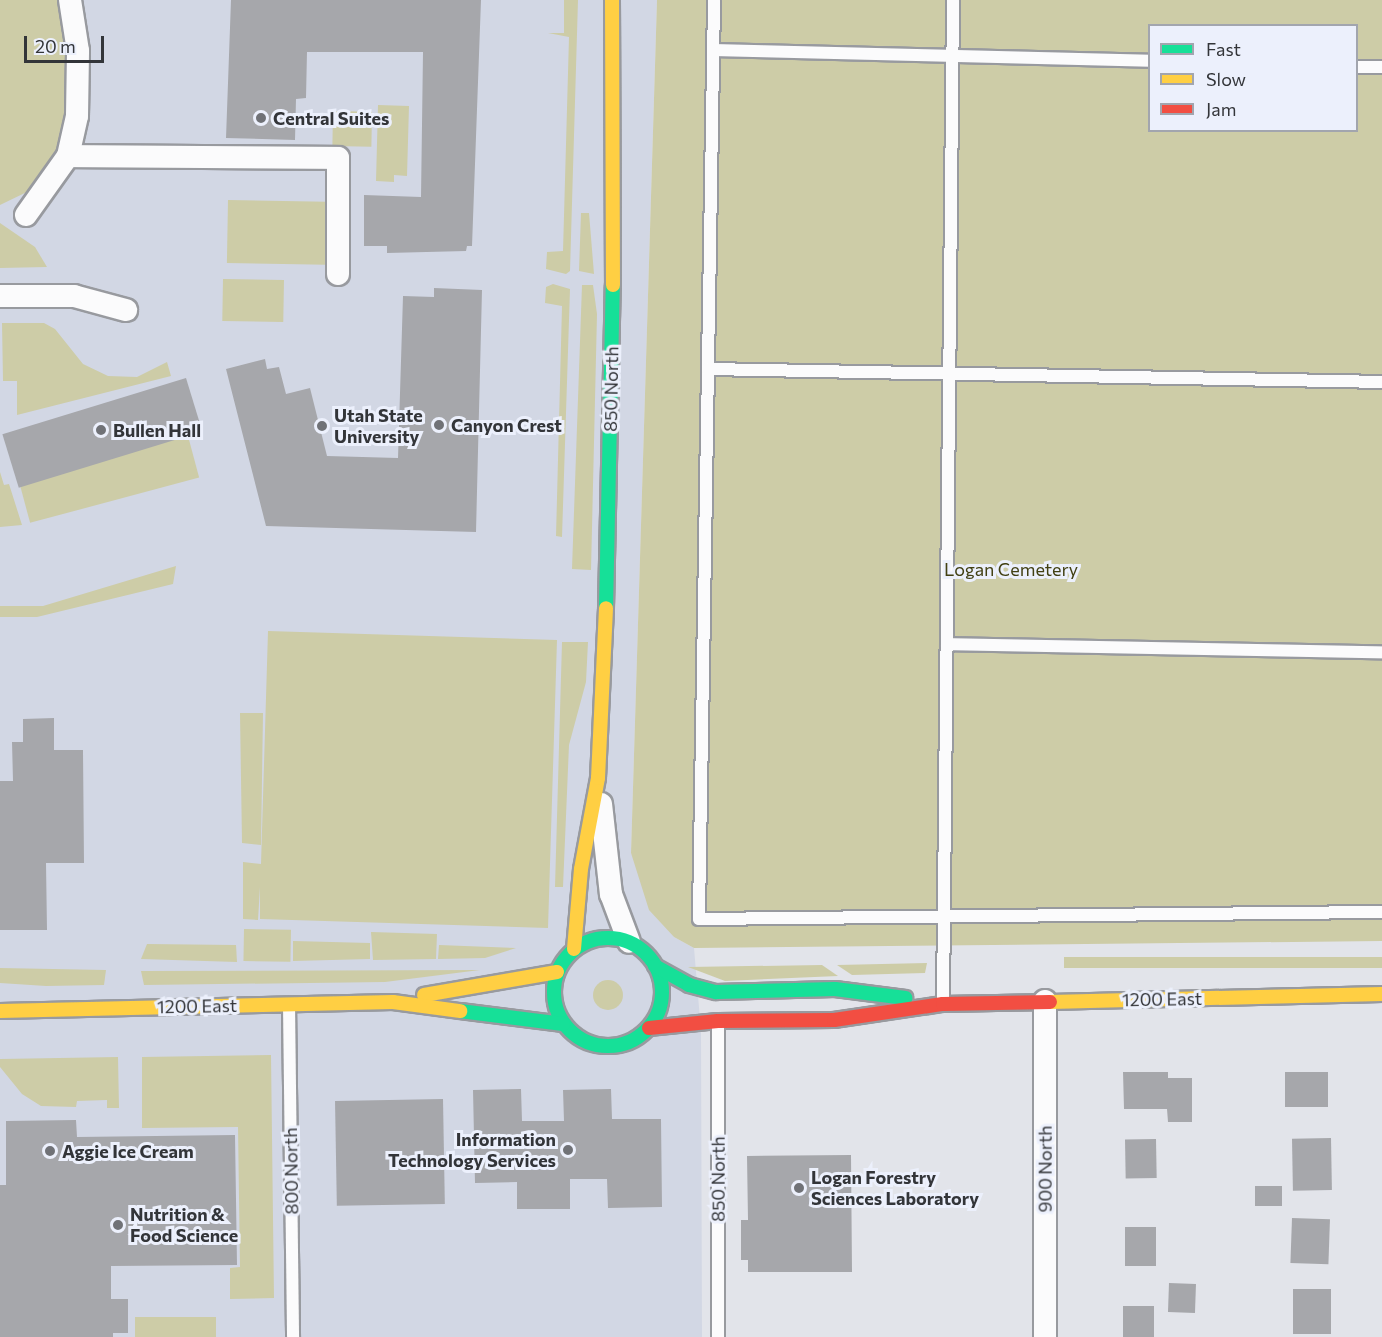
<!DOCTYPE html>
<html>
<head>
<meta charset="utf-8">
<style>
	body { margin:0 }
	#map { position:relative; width:1382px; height:1337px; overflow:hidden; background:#e2e4ea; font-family:Commissioner,sans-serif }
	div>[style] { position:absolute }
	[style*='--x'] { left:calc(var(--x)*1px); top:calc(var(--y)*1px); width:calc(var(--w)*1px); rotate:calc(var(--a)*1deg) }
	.built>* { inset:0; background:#d2d7e4 }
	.green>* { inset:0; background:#cdcca7; transform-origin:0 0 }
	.round { border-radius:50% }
	.building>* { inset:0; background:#a6a7ab; transform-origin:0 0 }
	.roads { filter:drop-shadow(2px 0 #989a9f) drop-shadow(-2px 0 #989a9f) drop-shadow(0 2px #989a9f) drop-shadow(0 -2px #989a9f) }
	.lane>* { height:12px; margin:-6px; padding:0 6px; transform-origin:6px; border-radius:6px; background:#fbfbfc }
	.street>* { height:22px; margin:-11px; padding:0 11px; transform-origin:11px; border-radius:11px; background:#fbfbfc }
	.fast>* { height:14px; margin:-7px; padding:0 7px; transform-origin:7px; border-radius:7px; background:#16e098 }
	.fast>.ring { margin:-7px; padding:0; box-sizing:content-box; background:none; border:14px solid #16e098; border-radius:50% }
	.slow>* { height:14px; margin:-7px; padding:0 7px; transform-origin:7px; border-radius:7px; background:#ffcf43 }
	.jam>* { height:14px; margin:-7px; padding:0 7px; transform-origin:7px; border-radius:7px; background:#f24e42 }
	.dots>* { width:16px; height:16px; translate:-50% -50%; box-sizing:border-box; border:3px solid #ecf0fc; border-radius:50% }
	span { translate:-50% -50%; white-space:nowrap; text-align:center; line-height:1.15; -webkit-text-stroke:6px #ecf0fc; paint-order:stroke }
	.poi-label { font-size:18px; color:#333539; font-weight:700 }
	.left { translate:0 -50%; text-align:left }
	.right { translate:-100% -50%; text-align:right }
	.street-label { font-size:18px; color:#333539 }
	.park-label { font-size:18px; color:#424013 }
	.legend { position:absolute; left:1148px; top:24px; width:210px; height:108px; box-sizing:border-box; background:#ecf0fc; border:2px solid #a2a5ae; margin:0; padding:8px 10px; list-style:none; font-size:18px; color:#333539 }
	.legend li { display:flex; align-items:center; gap:12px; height:30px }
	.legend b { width:30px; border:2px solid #a2a5ae }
	.scale { position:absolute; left:24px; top:36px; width:80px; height:27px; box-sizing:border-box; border:3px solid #333539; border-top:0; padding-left:8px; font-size:18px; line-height:21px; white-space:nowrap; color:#333539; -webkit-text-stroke:4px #ecf0fc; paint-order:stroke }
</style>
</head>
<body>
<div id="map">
	<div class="built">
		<i style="clip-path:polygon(0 0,657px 0,631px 853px,674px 937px,694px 948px,701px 1031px,702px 1337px,0 1337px)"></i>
	</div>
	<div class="green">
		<i style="clip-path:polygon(0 0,57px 0,71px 51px,65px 136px,54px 160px,31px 190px,0 205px)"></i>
		<i style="clip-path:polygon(564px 0,578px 0,570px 271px,566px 274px,546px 269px,547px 252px,563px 251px,569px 37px,548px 33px,564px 33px)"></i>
		<i style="clip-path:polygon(evenodd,657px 0,1382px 0,1382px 941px,694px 948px,674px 937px,649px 910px,631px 853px,657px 0,1150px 26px,1356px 26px,1356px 130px,1150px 130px,1150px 26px)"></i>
		<i style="clip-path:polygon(378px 105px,409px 106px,407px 176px,394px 175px,394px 182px,376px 181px)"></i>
		<i style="left:333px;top:111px;width:39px;height:35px;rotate:1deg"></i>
		<i style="left:228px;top:200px;width:99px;height:63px;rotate:1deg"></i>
		<i style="clip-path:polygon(581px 213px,589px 213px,594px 274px,579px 271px)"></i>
		<i style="clip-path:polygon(0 223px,35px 247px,47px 267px,0 268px)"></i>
		<i style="left:223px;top:279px;width:61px;height:42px;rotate:1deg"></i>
		<i style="clip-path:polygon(553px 284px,570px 289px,562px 537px,556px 536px,562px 306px,545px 303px,546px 287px)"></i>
		<i style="clip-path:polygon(582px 285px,593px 285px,597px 314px,591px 570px,572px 569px)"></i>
		<i style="clip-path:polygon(2px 323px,44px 323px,55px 329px,83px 364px,108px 376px,137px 377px,167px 362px,171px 376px,17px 415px,17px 381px,3px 381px)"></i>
		<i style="left:188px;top:436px;width:43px;height:175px;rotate:75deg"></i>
		<i style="clip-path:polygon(0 472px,4px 485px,9px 484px,22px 525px,0 527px)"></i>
		<i style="clip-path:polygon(176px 566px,173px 584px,37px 617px,0 617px,0 606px,43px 606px)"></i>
		<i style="clip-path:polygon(268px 631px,557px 640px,548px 928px,260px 919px,260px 887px,258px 920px,243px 919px,243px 862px,261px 864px)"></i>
		<i style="clip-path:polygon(562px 642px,588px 642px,586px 682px,569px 745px,563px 887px,555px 887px)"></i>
		<i style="clip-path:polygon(240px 713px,263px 713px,261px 845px,242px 843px)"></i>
		<i style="left:244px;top:929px;width:47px;height:32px;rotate:1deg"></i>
		<i style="clip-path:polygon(371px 932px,437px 934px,436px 959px,373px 960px)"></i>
		<i style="clip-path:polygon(293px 941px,370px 943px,370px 959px,293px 961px)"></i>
		<i style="clip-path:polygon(147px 944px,236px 945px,237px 962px,141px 959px)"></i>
		<i style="clip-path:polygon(439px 945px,516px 948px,485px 958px,438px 959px)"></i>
		<i style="left:1382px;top:957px;width:11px;height:318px;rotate:90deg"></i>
		<i style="clip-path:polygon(927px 963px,925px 973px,852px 975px,837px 965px)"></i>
		<i style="clip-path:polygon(822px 965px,838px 976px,725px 981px,688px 967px)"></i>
		<i style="clip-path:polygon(0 968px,106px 970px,104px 985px,46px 986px,0 983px)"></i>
		<i style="clip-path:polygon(480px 970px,385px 982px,144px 985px,141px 971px)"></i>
		<i class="round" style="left:593px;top:980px;width:30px;height:30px"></i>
		<i style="clip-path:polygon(271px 1055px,274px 1298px,230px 1299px,230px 1268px,240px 1267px,238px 1127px,142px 1128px,142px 1057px)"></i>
		<i style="clip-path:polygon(118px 1057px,119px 1108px,107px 1108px,107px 1100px,77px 1101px,76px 1107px,41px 1106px,22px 1094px,0 1067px,0 1059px)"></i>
		<i style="left:135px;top:1317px;width:81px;height:20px"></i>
	</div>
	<div class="building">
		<i style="clip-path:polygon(231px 0,481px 0,472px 246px,467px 246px,466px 251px,387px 253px,387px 246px,364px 246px,364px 195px,421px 197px,423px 52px,307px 52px,306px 98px,296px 99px,295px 140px,226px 138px)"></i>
		<i style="clip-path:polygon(434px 288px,482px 290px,476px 532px,266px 526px,226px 369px,265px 359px,267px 369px,279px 367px,286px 394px,310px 388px,327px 456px,398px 458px,403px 296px,434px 297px)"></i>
		<i style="left:186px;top:378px;width:56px;height:192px;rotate:73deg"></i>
		<i style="clip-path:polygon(54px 718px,54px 750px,83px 750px,84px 863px,46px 863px,47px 930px,0 930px,0 781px,13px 781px,12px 742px,23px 742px,23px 719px)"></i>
		<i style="clip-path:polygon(1123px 1072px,1168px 1072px,1168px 1078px,1192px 1078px,1192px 1122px,1168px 1122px,1167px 1109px,1124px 1109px)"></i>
		<i style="left:1285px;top:1072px;width:43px;height:35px"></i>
		<i style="clip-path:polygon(521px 1089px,522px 1121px,564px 1121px,563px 1090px,611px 1089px,612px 1119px,661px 1119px,662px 1207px,608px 1208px,607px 1179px,570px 1179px,570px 1209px,517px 1209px,517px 1182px,475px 1183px,473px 1090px)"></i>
		<i style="left:443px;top:1099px;width:105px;height:108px;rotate:89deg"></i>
		<i style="clip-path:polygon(76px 1120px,77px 1137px,235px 1135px,237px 1265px,111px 1266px,111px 1299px,128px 1299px,128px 1333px,113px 1333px,113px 1337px,0 1337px,0 1185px,6px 1185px,6px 1121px)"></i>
		<i style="left:1331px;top:1138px;width:52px;height:39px;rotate:89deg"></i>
		<i style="left:1156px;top:1139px;width:39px;height:31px;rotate:89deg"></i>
		<i style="clip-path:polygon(851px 1155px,852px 1272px,748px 1272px,748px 1260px,741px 1260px,741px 1220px,748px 1220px,747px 1156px)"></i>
		<i style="left:1282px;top:1186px;width:20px;height:27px;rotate:90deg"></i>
		<i style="left:1292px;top:1218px;width:38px;height:45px;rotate:2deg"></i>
		<i style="left:1125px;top:1227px;width:31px;height:39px"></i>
		<i style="left:1169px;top:1283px;width:27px;height:29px;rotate:2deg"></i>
		<i style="left:1293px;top:1289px;width:38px;height:45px"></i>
		<i style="left:1123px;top:1306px;width:31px;height:31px"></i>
	</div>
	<div class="roads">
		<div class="lane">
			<i style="--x:714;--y:0;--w:919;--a:90.94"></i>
			<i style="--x:699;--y:919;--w:683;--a:-0.59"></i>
			<i style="--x:713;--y:50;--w:437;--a:1.4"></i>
			<i style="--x:1356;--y:67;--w:26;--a:0"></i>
			<i style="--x:708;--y:369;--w:674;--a:1.1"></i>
			<i style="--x:947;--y:644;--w:435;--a:1.1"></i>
			<i style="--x:943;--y:1004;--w:1004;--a:-89.43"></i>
			<i style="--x:289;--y:1005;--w:332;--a:89.3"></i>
			<i style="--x:718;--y:1023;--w:314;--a:90"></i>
		</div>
		<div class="street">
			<i style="--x:68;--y:156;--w:270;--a:0.4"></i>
			<i style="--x:338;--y:158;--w:116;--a:90"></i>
			<i style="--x:26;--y:215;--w:72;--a:-54.6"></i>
			<i style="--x:68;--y:156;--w:41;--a:-77.3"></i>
			<i style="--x:77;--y:116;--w:65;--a:-89.1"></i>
			<i style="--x:78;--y:51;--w:52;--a:-98.9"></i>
			<i style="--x:0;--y:296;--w:74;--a:0"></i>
			<i style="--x:74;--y:296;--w:54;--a:15.1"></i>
			<i style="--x:601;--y:804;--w:91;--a:83.7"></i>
			<i style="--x:611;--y:894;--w:51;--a:69.4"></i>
			<i style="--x:1045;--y:1001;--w:336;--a:90"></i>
		</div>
		<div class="fast">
			<i style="--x:606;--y:608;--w:323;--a:-88.8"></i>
			<i class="ring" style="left:554px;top:938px;width:94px;height:94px"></i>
			<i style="--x:655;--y:966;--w:39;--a:29"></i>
			<i style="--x:689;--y:985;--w:28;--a:15"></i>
			<i style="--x:716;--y:992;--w:119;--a:-1.4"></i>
			<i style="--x:835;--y:989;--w:71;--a:7.3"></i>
			<i style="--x:460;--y:1011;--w:104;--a:7.2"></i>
		</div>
		<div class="slow">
			<i style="--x:612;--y:0;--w:285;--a:89.8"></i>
			<i style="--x:574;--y:949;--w:80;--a:-85"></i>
			<i style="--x:581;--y:869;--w:93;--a:-79.4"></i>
			<i style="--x:598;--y:778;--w:170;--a:-87.3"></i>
			<i style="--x:424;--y:995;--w:135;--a:-9.8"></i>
			<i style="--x:1050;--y:1002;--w:332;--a:-1.4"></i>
			<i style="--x:0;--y:1011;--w:393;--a:-1.3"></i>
			<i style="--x:393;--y:1002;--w:68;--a:7.7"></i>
		</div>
		<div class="jam">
			<i style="--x:649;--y:1028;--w:69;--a:-5.8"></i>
			<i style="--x:718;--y:1021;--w:116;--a:-0.5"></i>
			<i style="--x:834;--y:1020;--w:110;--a:-8.4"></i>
			<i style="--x:943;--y:1004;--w:107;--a:-1.1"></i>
		</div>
	</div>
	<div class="dots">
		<i style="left:261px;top:118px;background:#707277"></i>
		<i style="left:439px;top:425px;background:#707277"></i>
		<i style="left:322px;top:426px;background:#707277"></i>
		<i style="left:101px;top:430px;background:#707277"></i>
		<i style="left:568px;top:1150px;background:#707277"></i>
		<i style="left:50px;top:1151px;background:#707277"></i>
		<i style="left:799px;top:1188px;background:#707277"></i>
		<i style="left:118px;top:1225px;background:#707277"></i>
	</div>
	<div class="poi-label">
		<span class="left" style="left:273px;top:118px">Central Suites</span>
		<span class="left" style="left:334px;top:426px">Utah State<br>University</span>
		<span class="left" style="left:451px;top:425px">Canyon Crest</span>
		<span class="left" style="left:113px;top:430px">Bullen Hall</span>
		<span class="right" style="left:556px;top:1150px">Information<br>Technology Services</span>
		<span class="left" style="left:62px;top:1151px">Aggie Ice Cream</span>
		<span class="left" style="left:811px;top:1188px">Logan Forestry<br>Sciences Laboratory</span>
		<span class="left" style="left:130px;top:1225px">Nutrition &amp;<br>Food Science</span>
	</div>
	<div class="street-label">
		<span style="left:611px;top:389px;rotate:-89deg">850 North</span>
		<span style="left:1162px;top:999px;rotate:-1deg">1200 East</span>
		<span style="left:197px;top:1006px;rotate:-1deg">1200 East</span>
		<span style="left:1045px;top:1169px;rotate:-90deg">900 North</span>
		<span style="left:291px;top:1171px;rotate:-91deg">800 North</span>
		<span style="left:718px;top:1179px;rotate:-90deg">850 North</span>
	</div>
	<div class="park-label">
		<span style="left:1011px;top:569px">Logan Cemetery</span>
	</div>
	<ul class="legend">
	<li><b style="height:8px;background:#16e098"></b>Fast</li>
	<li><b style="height:8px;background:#ffcf43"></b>Slow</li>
	<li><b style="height:8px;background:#f24e42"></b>Jam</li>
	</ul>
	<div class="scale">20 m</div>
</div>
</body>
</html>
